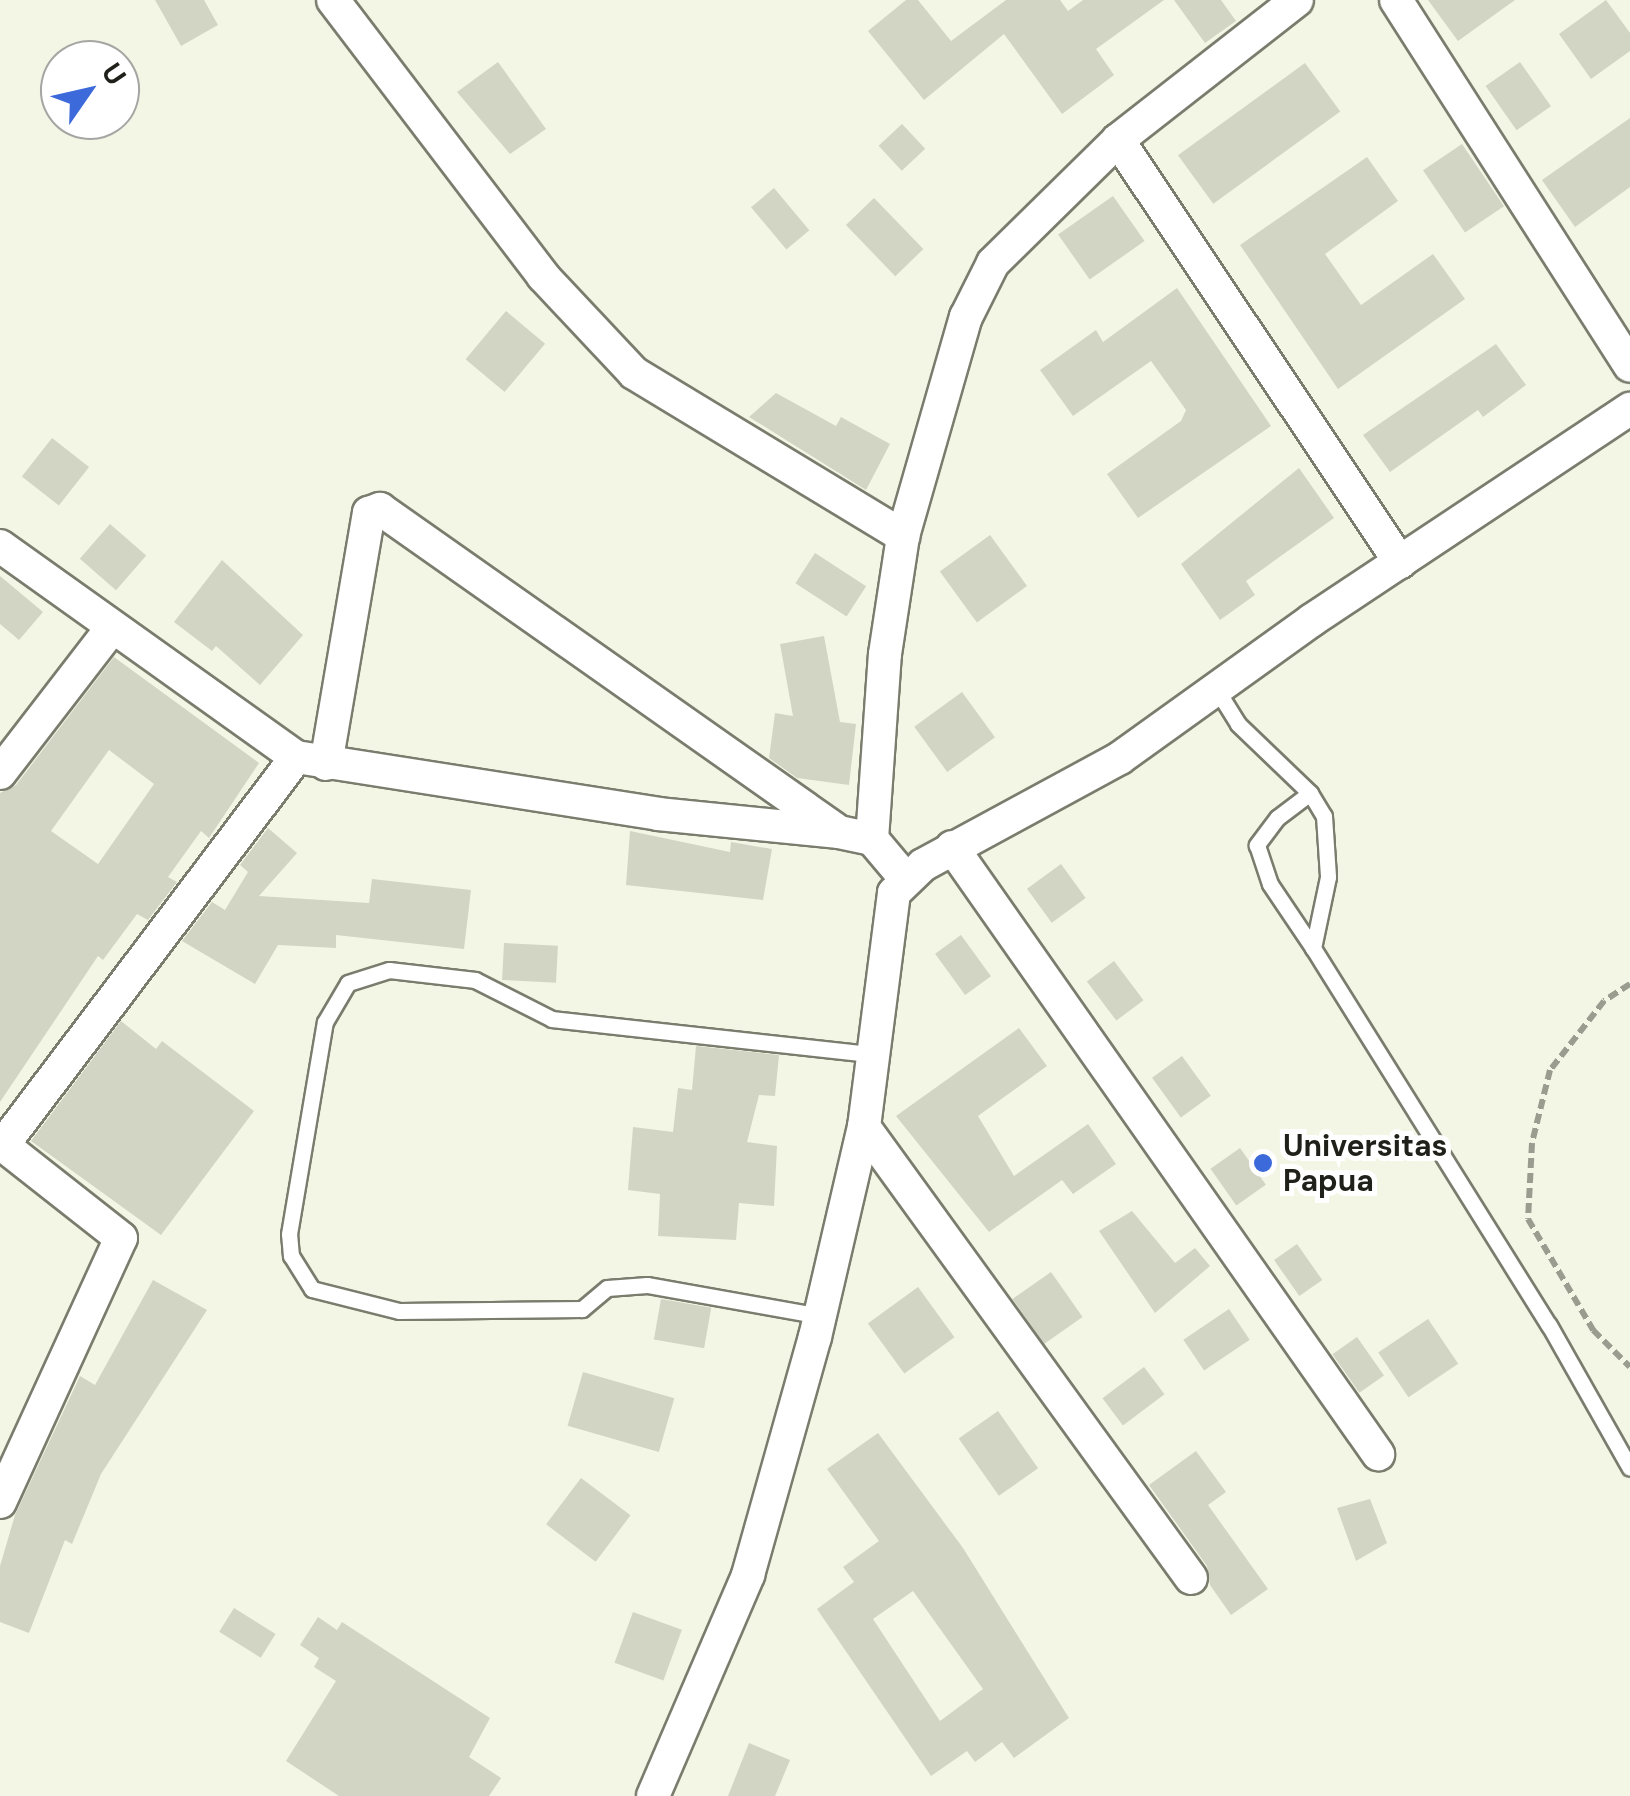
<!DOCTYPE html>
<html>
<head>
<meta charset="utf-8">
<style>
	body { margin:0 }
	#map { position:relative; width:1630px; height:1796px; overflow:hidden; background:#f3f6e5; font-family:"DM Sans",sans-serif }
	div>[style] { position:absolute }
	[style*='--x'] { left:calc(var(--x)*1px); top:calc(var(--y)*1px); width:calc(var(--w)*1px); rotate:calc(var(--a)*1deg) }
	.building>* { inset:0; background:#d2d5c4; transform-origin:0 0 }
	.path>* { height:6px; margin-top:-3px; transform-origin:0; background:repeating-linear-gradient(90deg,#9a9c8f 0 10px,transparent 0 15px) }
	.roads { filter:drop-shadow(2px 0 #7a7c6d) drop-shadow(-2px 0 #7a7c6d) drop-shadow(0 2px #7a7c6d) drop-shadow(0 -2px #7a7c6d) }
	.lane>* { height:15px; margin:-7.5px; padding:0 7.5px; transform-origin:7.5px; border-radius:7.5px; background:#fff }
	.street>* { height:32px; margin:-16px; padding:0 16px; transform-origin:16px; border-radius:16px; background:#fff }
	.dots>* { width:28px; height:28px; translate:-50% -50%; box-sizing:border-box; border:5px solid #fff; border-radius:50% }
	span { translate:-50% -50%; white-space:nowrap; text-align:center; line-height:1.15; -webkit-text-stroke:10px #fff; paint-order:stroke }
	.poi-label { font-size:30px; color:#1f2019; font-weight:700 }
	.left { translate:0 -50%; text-align:left }
	.north { position:absolute; left:40px; top:40px; width:100px; height:100px; box-sizing:border-box; background:#fff; border:2px solid #a5a6a3; border-radius:50%; rotate:56deg; font-size:28px; font-weight:700; line-height:40px; text-align:center; color:#1f2019 }
	.north::after { content:''; display:block; margin:auto; width:35px; height:45px; background:#3c6adb; clip-path:polygon(50% 0,100% 100%,50% 72%,0 100%) }
</style>
</head>
<body>
<div id="map">
	<div class="building">
		<i style="clip-path:polygon(155px 0,204px 0,218px 25px,181px 46px)"></i>
		<i style="clip-path:polygon(906px 0,918px 0,951px 41px,1006px 0,1060px 0,1068px 11px,1083px 0,1164px 0,1096px 49px,1114px 75px,1062px 114px,1004px 34px,924px 100px,868px 31px)"></i>
		<i style="clip-path:polygon(1174px 0,1221px 0,1236px 21px,1205px 43px)"></i>
		<i style="clip-path:polygon(1428px 0,1515px 0,1458px 41px)"></i>
		<i style="clip-path:polygon(1606px 0,1630px 33px,1630px 51px,1591px 79px,1559px 34px)"></i>
		<i style="clip-path:polygon(498px 62px,546px 129px,510px 154px,457px 92px)"></i>
		<i style="left:1520px;top:62px;width:54px;height:42px;rotate:55deg"></i>
		<i style="left:1305px;top:63px;width:60px;height:157px;rotate:54deg"></i>
		<i style="clip-path:polygon(1630px 118px,1630px 187px,1575px 227px,1542px 180px)"></i>
		<i style="left:902px;top:124px;width:34px;height:32px;rotate:47deg"></i>
		<i style="left:1462px;top:144px;width:75px;height:47px;rotate:56deg"></i>
		<i style="clip-path:polygon(1367px 157px,1398px 201px,1325px 254px,1361px 305px,1433px 254px,1465px 299px,1338px 389px,1240px 245px)"></i>
		<i style="left:774px;top:188px;width:55px;height:30px;rotate:50deg"></i>
		<i style="left:1113px;top:196px;width:55px;height:67px;rotate:55deg"></i>
		<i style="left:874px;top:198px;width:71px;height:39px;rotate:46deg"></i>
		<i style="clip-path:polygon(1177px 288px,1271px 426px,1138px 518px,1107px 474px,1181px 421px,1186px 410px,1151px 361px,1073px 416px,1040px 370px,1096px 330px,1103px 342px)"></i>
		<i style="left:506px;top:311px;width:51px;height:63px;rotate:40deg"></i>
		<i style="clip-path:polygon(1496px 344px,1526px 385px,1483px 417px,1478px 410px,1390px 472px,1363px 435px)"></i>
		<i style="clip-path:polygon(776px 393px,836px 426px,841px 417px,890px 444px,866px 490px,749px 417px)"></i>
		<i style="left:52px;top:438px;width:47px;height:49px;rotate:38deg"></i>
		<i style="clip-path:polygon(1299px 468px,1334px 518px,1246px 581px,1255px 595px,1220px 620px,1181px 564px)"></i>
		<i style="left:110px;top:524px;width:48px;height:46px;rotate:41deg"></i>
		<i style="left:990px;top:535px;width:63px;height:62px;rotate:54deg"></i>
		<i style="left:815px;top:553px;width:61px;height:36px;rotate:33deg"></i>
		<i style="clip-path:polygon(222px 560px,303px 635px,260px 685px,216px 646px,212px 651px,174px 622px)"></i>
		<i style="clip-path:polygon(0 576px,43px 612px,19px 640px,0 624px)"></i>
		<i style="clip-path:polygon(824px 636px,840px 722px,856px 724px,849px 785px,797px 778px,769px 758px,775px 713px,793px 716px,780px 644px)"></i>
		<i style="clip-path:polygon(evenodd,114px 657px,259px 763px,209px 838px,201px 831px,168px 877px,177px 882px,148px 920px,137px 914px,103px 960px,98px 956px,0 1102px,0 793px,16px 785px,114px 657px,109px 750px,154px 784px,98px 864px,51px 831px,109px 750px)"></i>
		<i style="left:962px;top:692px;width:56px;height:59px;rotate:54deg"></i>
		<i style="clip-path:polygon(268px 828px,297px 853px,259px 896px,369px 903px,372px 879px,471px 890px,464px 949px,336px 935px,336px 948px,278px 945px,255px 984px,182px 941px,212px 902px,225px 910px,248px 872px,240px 865px)"></i>
		<i style="clip-path:polygon(630px 831px,730px 852px,731px 842px,772px 849px,763px 900px,626px 885px)"></i>
		<i style="left:1061px;top:864px;width:42px;height:42px;rotate:54deg"></i>
		<i style="left:961px;top:935px;width:51px;height:32px;rotate:54deg"></i>
		<i style="left:504px;top:943px;width:54px;height:37px;rotate:3deg"></i>
		<i style="left:1114px;top:961px;width:49px;height:34px;rotate:53deg"></i>
		<i style="clip-path:polygon(121px 1021px,156px 1049px,162px 1041px,254px 1111px,161px 1235px,31px 1141px)"></i>
		<i style="clip-path:polygon(1019px 1028px,1047px 1066px,978px 1116px,1014px 1176px,1088px 1124px,1116px 1164px,1073px 1194px,1062px 1180px,989px 1232px,896px 1116px)"></i>
		<i style="clip-path:polygon(696px 1046px,779px 1055px,775px 1096px,759px 1095px,747px 1142px,777px 1146px,774px 1206px,739px 1203px,736px 1240px,658px 1236px,660px 1194px,628px 1190px,633px 1127px,673px 1132px,678px 1088px,692px 1090px)"></i>
		<i style="left:1182px;top:1056px;width:49px;height:37px;rotate:54deg"></i>
		<i style="left:1240px;top:1148px;width:45px;height:36px;rotate:55deg"></i>
		<i style="clip-path:polygon(1132px 1211px,1175px 1263px,1195px 1248px,1210px 1266px,1155px 1313px,1099px 1231px)"></i>
		<i style="left:1297px;top:1244px;width:44px;height:28px;rotate:55deg"></i>
		<i style="left:1051px;top:1272px;width:55px;height:47px;rotate:55deg"></i>
		<i style="clip-path:polygon(153px 1280px,207px 1310px,101px 1474px,72px 1544px,65px 1540px,29px 1633px,0 1622px,0 1566px,15px 1515px,80px 1376px,95px 1385px)"></i>
		<i style="left:918px;top:1287px;width:62px;height:62px;rotate:54deg"></i>
		<i style="left:661px;top:1299px;width:51px;height:41px;rotate:10deg"></i>
		<i style="left:1229px;top:1309px;width:37px;height:55px;rotate:56deg"></i>
		<i style="left:1428px;top:1319px;width:54px;height:60px;rotate:56deg"></i>
		<i style="left:1357px;top:1337px;width:47px;height:30px;rotate:55deg"></i>
		<i style="left:1144px;top:1367px;width:34px;height:52px;rotate:53deg"></i>
		<i style="left:583px;top:1372px;width:95px;height:56px;rotate:16deg"></i>
		<i style="left:998px;top:1411px;width:70px;height:48px;rotate:55deg"></i>
		<i style="clip-path:polygon(evenodd,878px 1433px,963px 1548px,1069px 1718px,1014px 1758px,1002px 1742px,975px 1762px,967px 1751px,931px 1776px,817px 1609px,854px 1582px,843px 1567px,879px 1541px,827px 1469px,878px 1433px,913px 1591px,983px 1689px,940px 1721px,873px 1619px,913px 1591px)"></i>
		<i style="clip-path:polygon(1196px 1451px,1226px 1492px,1208px 1505px,1268px 1589px,1231px 1615px,1210px 1585px,1207px 1566px,1149px 1485px)"></i>
		<i style="left:581px;top:1478px;width:62px;height:58px;rotate:37deg"></i>
		<i style="clip-path:polygon(1370px 1499px,1387px 1543px,1356px 1561px,1337px 1508px)"></i>
		<i style="left:234px;top:1608px;width:49px;height:28px;rotate:32deg"></i>
		<i style="left:633px;top:1612px;width:52px;height:54px;rotate:20deg"></i>
		<i style="clip-path:polygon(318px 1617px,337px 1630px,342px 1622px,490px 1718px,469px 1757px,501px 1778px,489px 1796px,339px 1796px,286px 1761px,336px 1681px,314px 1667px,319px 1658px,300px 1645px)"></i>
		<i style="clip-path:polygon(749px 1743px,790px 1760px,775px 1796px,728px 1796px)"></i>
	</div>
	<div class="path">
		<i style="--x:1630;--y:984;--w:31;--a:147"></i>
		<i style="--x:1604;--y:1001;--w:88;--a:128"></i>
		<i style="--x:1550;--y:1070;--w:75;--a:103.9"></i>
		<i style="--x:1532;--y:1143;--w:76;--a:93"></i>
		<i style="--x:1528;--y:1219;--w:129;--a:59.6"></i>
		<i style="--x:1593;--y:1330;--w:52;--a:45"></i>
	</div>
	<div class="roads">
		<div class="lane">
			<i style="--x:1217;--y:690;--w:40;--a:58"></i>
			<i style="--x:1238;--y:724;--w:100;--a:43.8"></i>
			<i style="--x:1310;--y:793;--w:27;--a:59"></i>
			<i style="--x:1324;--y:816;--w:61;--a:86.2"></i>
			<i style="--x:1328;--y:877;--w:73;--a:101.9"></i>
			<i style="--x:1313;--y:948;--w:445;--a:58"></i>
			<i style="--x:1549;--y:1325;--w:164;--a:60.5"></i>
			<i style="--x:1310;--y:793;--w:41;--a:142.9"></i>
			<i style="--x:1277;--y:818;--w:34;--a:127"></i>
			<i style="--x:1257;--y:845;--w:41;--a:71.6"></i>
			<i style="--x:1270;--y:884;--w:77;--a:56.1"></i>
			<i style="--x:821;--y:1316;--w:177;--a:-169.9"></i>
			<i style="--x:647;--y:1285;--w:40;--a:175.7"></i>
			<i style="--x:607;--y:1288;--w:33;--a:140"></i>
			<i style="--x:582;--y:1309;--w:183;--a:179.4"></i>
			<i style="--x:399;--y:1311;--w:90;--a:-165.8"></i>
			<i style="--x:312;--y:1289;--w:39;--a:-122"></i>
			<i style="--x:291;--y:1256;--w:22;--a:-95"></i>
			<i style="--x:289;--y:1234;--w:215;--a:-80.4"></i>
			<i style="--x:325;--y:1022;--w:45;--a:-59.5"></i>
			<i style="--x:348;--y:983;--w:43;--a:-17.6"></i>
			<i style="--x:389;--y:970;--w:87;--a:6.6"></i>
			<i style="--x:475;--y:980;--w:86;--a:26.9"></i>
			<i style="--x:552;--y:1019;--w:321;--a:6.3"></i>
		</div>
		<div class="street">
			<i style="--x:333;--y:0;--w:347;--a:52.7"></i>
			<i style="--x:543;--y:276;--w:133;--a:46.8"></i>
			<i style="--x:634;--y:373;--w:315;--a:31.2"></i>
			<i style="--x:1396;--y:0;--w:434;--a:57.4"></i>
			<i style="--x:1118;--y:140;--w:508;--a:56.25"></i>
			<i style="--x:0;--y:546;--w:364;--a:35.5"></i>
			<i style="--x:296;--y:757;--w:366;--a:8.9"></i>
			<i style="--x:658;--y:814;--w:182;--a:5.7"></i>
			<i style="--x:839;--y:832;--w:34;--a:12"></i>
			<i style="--x:872;--y:839;--w:51;--a:49.8"></i>
			<i style="--x:326;--y:764;--w:255;--a:-80.3"></i>
			<i style="--x:369;--y:513;--w:12;--a:-20"></i>
			<i style="--x:380;--y:509;--w:556;--a:35.12"></i>
			<i style="--x:0;--y:773;--w:180;--a:-52.4"></i>
			<i style="--x:872;--y:839;--w:185;--a:-86"></i>
			<i style="--x:885;--y:654;--w:119;--a:-81.3"></i>
			<i style="--x:903;--y:536;--w:228;--a:-74"></i>
			<i style="--x:966;--y:317;--w:60;--a:-63.4"></i>
			<i style="--x:993;--y:263;--w:175;--a:-44.5"></i>
			<i style="--x:1118;--y:140;--w:227;--a:-38"></i>
			<i style="--x:952;--y:847;--w:742;--a:54.94"></i>
			<i style="--x:864;--y:1127;--w:557;--a:54.06"></i>
			<i style="--x:0;--y:1502;--w:290;--a:-65.4"></i>
			<i style="--x:121;--y:1238;--w:150;--a:-141.8"></i>
			<i style="--x:3;--y:1145;--w:486;--a:-52.9"></i>
			<i style="--x:653;--y:1796;--w:241;--a:-66.7"></i>
			<i style="--x:748;--y:1575;--w:247;--a:-74.3"></i>
			<i style="--x:815;--y:1337;--w:216;--a:-76.9"></i>
			<i style="--x:864;--y:1127;--w:236;--a:-82.7"></i>
			<i style="--x:894;--y:893;--w:40;--a:-44"></i>
			<i style="--x:923;--y:865;--w:224;--a:-28.5"></i>
			<i style="--x:1120;--y:758;--w:236;--a:-35.7"></i>
			<i style="--x:1312;--y:620;--w:382;--a:-33.6"></i>
		</div>
	</div>
	<div class="dots">
		<i style="left:1263px;top:1163px;background:#3c6adb"></i>
	</div>
	<div class="poi-label">
		<span class="left" style="left:1283px;top:1163px">Universitas<br>Papua</span>
	</div>
	<div class="north">U</div>
</div>
</body>
</html>
